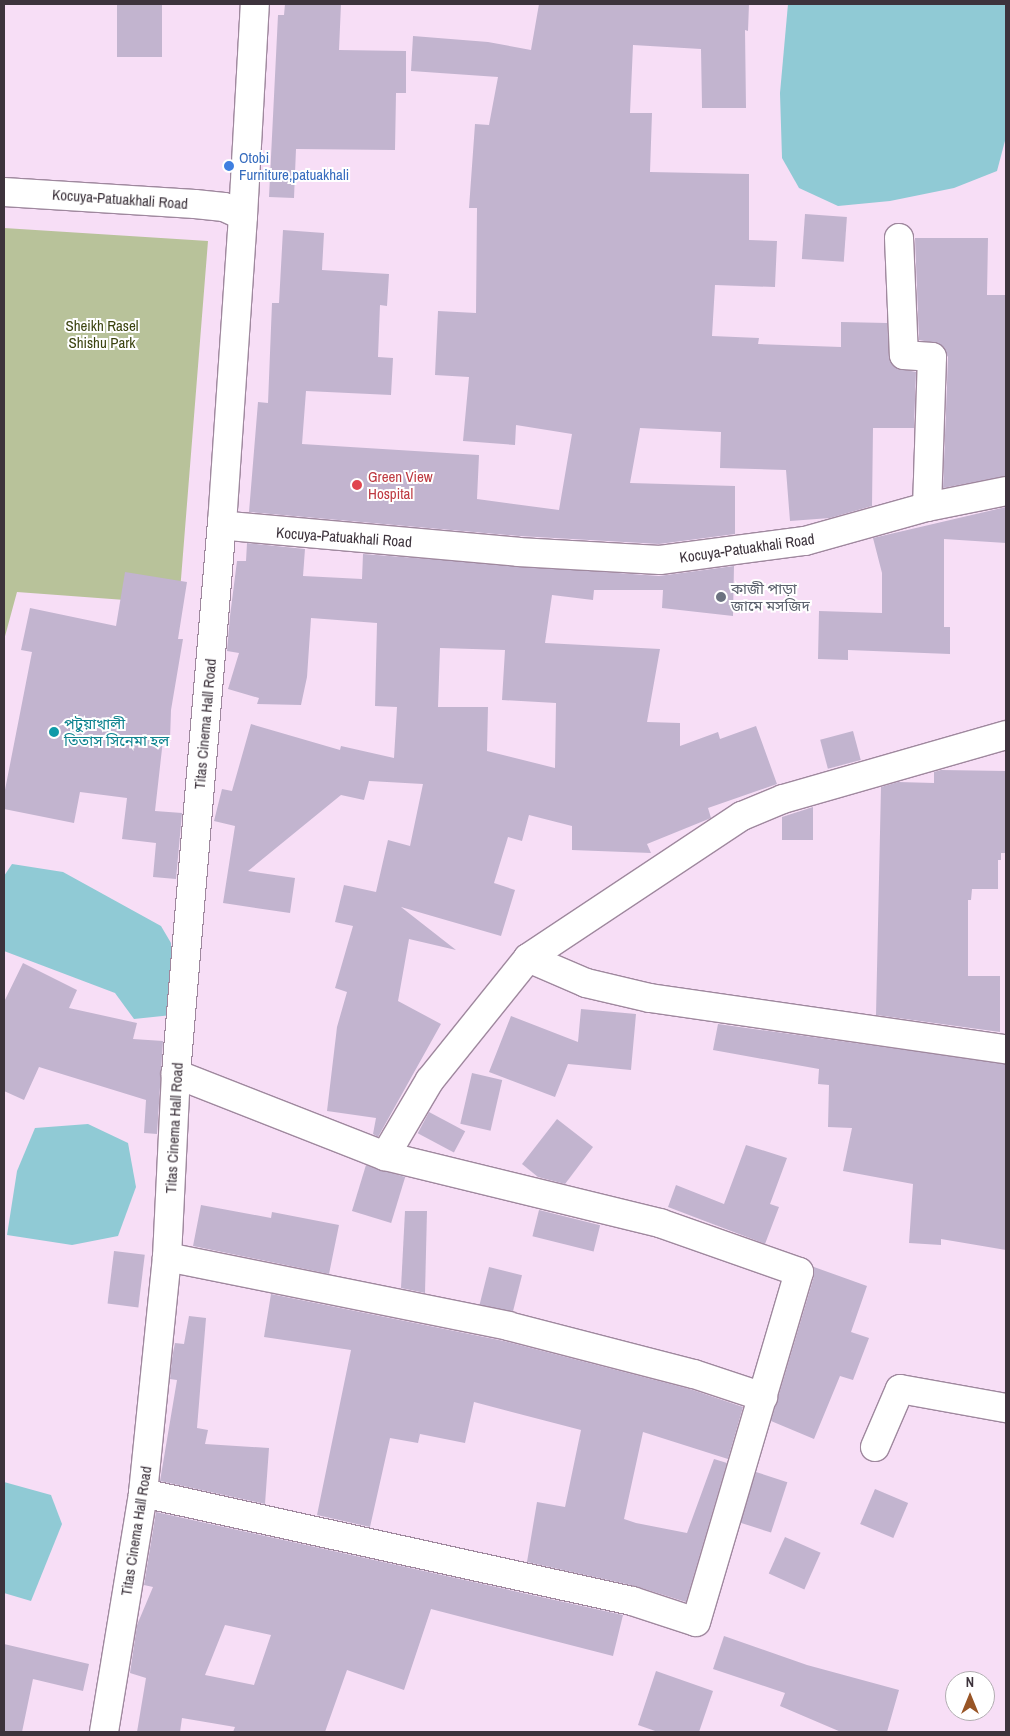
<!DOCTYPE html>
<html>
<head>
<meta charset="utf-8">
<style>
	body { margin:0 }
	#map { position:relative; width:1010px; height:1736px; overflow:hidden; background:#f7def6; font-family:"Archivo Narrow","Noto Sans Bengali",sans-serif }
	div>[style] { position:absolute }
	[style*='--x'] { left:calc(var(--x)*1px); top:calc(var(--y)*1px); width:calc(var(--w)*1px); rotate:calc(var(--a)*1deg) }
	.green>* { inset:0; background:#b8c29a }
	.water>* { inset:0; background:#90cad5 }
	.building>* { inset:0; background:#c2b4cf; transform-origin:0 0 }
	.roads { filter:drop-shadow(1px 0 #9f889e) drop-shadow(-1px 0 #9f889e) drop-shadow(0 1px #9f889e) drop-shadow(0 -1px #9f889e) }
	.minor>* { height:28px; margin:-14px; padding:0 14px; transform-origin:14px; border-radius:14px; background:#fff }
	.secondary>* { height:28px; margin:-14px; padding:0 14px; transform-origin:14px; border-radius:14px; background:#fff }
	.dots>* { width:14px; height:14px; translate:-50% -50%; box-sizing:border-box; border:2px solid #fff; border-radius:50% }
	span { translate:-50% -50%; white-space:nowrap; text-align:center; line-height:1.15; -webkit-text-stroke:4px #fff; paint-order:stroke }
	.shop-label { font-size:15px; color:#366cbe }
	.left { translate:0 -50%; text-align:left }
	.street-label { font-size:15px; color:#3d333c }
	.park-label { font-size:15px; color:#3b430f }
	.health-label { font-size:15px; color:#be3a42 }
	.worship-label { font-size:15px; color:#5b616d }
	.culture-label { font-size:15px; color:#0d838f }
	.frame { position:absolute; inset:0; border:5px solid #3d333c; pointer-events:none }
	.north { position:absolute; left:945px; top:1671px; width:50px; height:50px; box-sizing:border-box; background:#fff; border:1px solid #b1adb1; border-radius:50%; rotate:0deg; font-size:14px; font-weight:700; line-height:20px; text-align:center; color:#3d333c }
	.north::after { content:''; display:block; margin:auto; width:18px; height:22px; background:#985526; clip-path:polygon(50% 0,100% 100%,50% 72%,0 100%) }
</style>
</head>
<body>
<div id="map">
	<div class="green">
		<i style="clip-path:polygon(4px 228px,208px 241px,179px 604px,17px 592px,4px 640px)"></i>
	</div>
	<div class="water">
		<i style="clip-path:polygon(788px 4px,1006px 4px,1006px 137px,997px 171px,954px 188px,890px 201px,838px 206px,799px 188px,782px 158px,780px 93px)"></i>
		<i style="clip-path:polygon(12px 864px,63px 872px,161px 926px,171px 943px,172px 1015px,134px 1019px,115px 993px,4px 951px,4px 876px)"></i>
		<i style="clip-path:polygon(88px 1124px,128px 1143px,136px 1187px,118px 1236px,72px 1245px,7px 1235px,17px 1171px,35px 1128px)"></i>
		<i style="clip-path:polygon(4px 1482px,51px 1495px,62px 1524px,31px 1601px,4px 1593px)"></i>
	</div>
	<div class="building">
		<i style="left:117px;top:4px;width:45px;height:53px"></i>
		<i style="clip-path:polygon(285px 4px,341px 4px,339px 50px,406px 51px,406px 93px,396px 93px,395px 150px,296px 149px,294px 198px,269px 197px,278px 15px,284px 15px)"></i>
		<i style="clip-path:polygon(539px 4px,749px 4px,748px 31px,745px 30px,746px 108px,702px 108px,701px 49px,633px 45px,630px 113px,652px 113px,650px 172px,749px 174px,749px 240px,777px 241px,775px 287px,715px 285px,712px 336px,759px 338px,758px 344px,841px 347px,841px 322px,887px 323px,891px 363px,896px 368px,916px 372px,914px 428px,873px 428px,872px 506px,830px 518px,790px 521px,786px 470px,720px 468px,721px 432px,640px 428px,630px 483px,735px 486px,735px 534px,659px 544px,519px 536px,249px 512px,258px 402px,268px 403px,272px 303px,279px 303px,283px 230px,324px 233px,322px 270px,389px 274px,387px 306px,380px 305px,378px 357px,393px 358px,391px 395px,306px 391px,302px 444px,479px 455px,477px 499px,559px 510px,572px 434px,516px 425px,515px 445px,463px 441px,469px 377px,435px 375px,438px 311px,476px 313px,477px 208px,469px 208px,475px 124px,489px 125px,498px 77px,411px 71px,413px 36px,488px 42px,531px 50px)"></i>
		<i style="left:805px;top:214px;width:42px;height:45px;rotate:4deg"></i>
		<i style="clip-path:polygon(915px 238px,988px 238px,987px 295px,1006px 295px,1006px 476px,943px 488px,948px 357px,940px 344px,919px 340px)"></i>
		<i style="clip-path:polygon(1006px 507px,1006px 543px,944px 539px,944px 627px,950px 627px,950px 654px,848px 650px,848px 660px,818px 659px,819px 611px,882px 613px,882px 573px,873px 538px)"></i>
		<i style="clip-path:polygon(evenodd,247px 543px,305px 549px,303px 576px,362px 579px,363px 554px,659px 576px,734px 566px,733px 616px,662px 608px,663px 590px,594px 590px,593px 600px,552px 595px,545px 643px,660px 649px,647px 722px,680px 723px,680px 746px,718px 732px,720px 739px,756px 726px,777px 784px,708px 808px,711px 818px,647px 844px,651px 853px,572px 850px,572px 826px,529px 815px,522px 841px,508px 837px,494px 883px,515px 890px,501px 936px,401px 907px,456px 950px,409px 939px,398px 1001px,441px 1024px,378px 1137px,373px 1134px,376px 1118px,327px 1111px,337px 1027px,347px 992px,335px 988px,353px 926px,335px 922px,344px 885px,376px 892px,388px 840px,410px 846px,423px 784px,369px 781px,364px 800px,341px 795px,248px 871px,295px 878px,290px 913px,223px 903px,235px 826px,214px 821px,222px 789px,232px 791px,251px 724px,340px 750px,341px 746px,394px 758px,397px 707px,375px 706px,377px 623px,311px 618px,307px 677px,301px 705px,257px 704px,259px 698px,228px 689px,239px 653px,227px 651px,230px 616px,237px 561px,246px 561px,247px 543px,440px 648px,505px 650px,502px 700px,556px 703px,555px 768px,487px 751px,488px 707px,438px 707px,440px 648px)"></i>
		<i style="clip-path:polygon(125px 572px,187px 582px,178px 639px,183px 639px,171px 710px,170px 740px,163px 740px,155px 811px,182px 813px,176px 879px,153px 877px,156px 843px,122px 839px,127px 798px,80px 792px,74px 823px,4px 809px,4px 795px,32px 652px,21px 650px,30px 608px,116px 626px)"></i>
		<i style="left:853px;top:731px;width:30px;height:34px;rotate:75deg"></i>
		<i style="clip-path:polygon(941px 770px,1006px 771px,1006px 853px,1001px 853px,1001px 860px,998px 860px,998px 889px,972px 889px,971px 900px,968px 900px,968px 976px,1000px 976px,1000px 1032px,876px 1015px,881px 787px,898px 782px,934px 783px,934px 772px)"></i>
		<i style="clip-path:polygon(813px 807px,813px 840px,782px 840px,782px 817px)"></i>
		<i style="clip-path:polygon(23px 963px,77px 990px,69px 1008px,137px 1023px,133px 1039px,163px 1041px,157px 1134px,144px 1133px,146px 1100px,39px 1067px,24px 1100px,4px 1091px,4px 1002px)"></i>
		<i style="clip-path:polygon(581px 1009px,636px 1014px,631px 1070px,568px 1064px,555px 1097px,489px 1072px,511px 1016px,578px 1042px)"></i>
		<i style="clip-path:polygon(718px 1024px,1006px 1064px,1006px 1250px,941px 1239px,941px 1245px,909px 1243px,913px 1184px,843px 1171px,852px 1128px,828px 1127px,829px 1085px,818px 1084px,819px 1069px,713px 1050px)"></i>
		<i style="left:472px;top:1073px;width:31px;height:52px;rotate:13deg"></i>
		<i style="left:429px;top:1112px;width:41px;height:24px;rotate:28deg"></i>
		<i style="clip-path:polygon(557px 1119px,593px 1147px,565px 1184px,538px 1177px,522px 1164px)"></i>
		<i style="clip-path:polygon(746px 1145px,787px 1158px,770px 1204px,779px 1207px,765px 1244px,668px 1207px,676px 1185px,724px 1204px)"></i>
		<i style="left:366px;top:1165px;width:41px;height:48px;rotate:17deg"></i>
		<i style="clip-path:polygon(201px 1205px,271px 1218px,272px 1212px,339px 1225px,329px 1274px,193px 1246px)"></i>
		<i style="left:539px;top:1210px;width:63px;height:27px;rotate:14deg"></i>
		<i style="clip-path:polygon(405px 1211px,427px 1211px,425px 1293px,401px 1288px)"></i>
		<i style="left:114px;top:1251px;width:31px;height:53px;rotate:7deg"></i>
		<i style="left:489px;top:1267px;width:34px;height:39px;rotate:14deg"></i>
		<i style="clip-path:polygon(814px 1267px,867px 1286px,851px 1332px,869px 1338px,853px 1380px,840px 1376px,814px 1439px,771px 1421px,814px 1276px)"></i>
		<i style="clip-path:polygon(271px 1294px,504px 1341px,690px 1389px,743px 1407px,728px 1459px,643px 1432px,624px 1519px,636px 1523px,687px 1533px,714px 1459px,727px 1463px,686px 1602px,635px 1586px,527px 1562px,537px 1502px,565px 1507px,581px 1430px,474px 1402px,465px 1443px,420px 1434px,418px 1443px,390px 1438px,370px 1527px,317px 1515px,351px 1350px,264px 1337px)"></i>
		<i style="clip-path:polygon(189px 1316px,206px 1318px,197px 1428px,208px 1430px,205px 1444px,269px 1448px,265px 1504px,160px 1481px,177px 1380px,170px 1379px,172px 1358px,175px 1343px,184px 1344px)"></i>
		<i style="left:756px;top:1472px;width:33px;height:53px;rotate:18deg"></i>
		<i style="left:875px;top:1489px;width:36px;height:38px;rotate:23deg"></i>
		<i style="clip-path:polygon(evenodd,156px 1512px,623px 1615px,613px 1656px,431px 1609px,404px 1690px,347px 1670px,325px 1732px,233px 1732px,235px 1727px,182px 1718px,180px 1732px,137px 1732px,146px 1678px,130px 1673px,137px 1625px,153px 1587px,144px 1585px,156px 1512px,225px 1625px,271px 1635px,254px 1685px,205px 1675px,225px 1625px)"></i>
		<i style="left:785px;top:1537px;width:39px;height:40px;rotate:24deg"></i>
		<i style="clip-path:polygon(724px 1636px,807px 1665px,899px 1690px,887px 1732px,841px 1732px,780px 1706px,785px 1693px,713px 1669px)"></i>
		<i style="clip-path:polygon(4px 1644px,89px 1664px,83px 1691px,33px 1679px,22px 1732px,4px 1732px)"></i>
		<i style="clip-path:polygon(656px 1671px,713px 1691px,699px 1732px,658px 1732px,638px 1725px)"></i>
	</div>
	<div class="roads">
		<div class="minor">
			<i style="--x:243;--y:216;--w:212;--a:-86.8"></i>
			<i style="--x:899;--y:238;--w:117;--a:87.6"></i>
			<i style="--x:904;--y:355;--w:28;--a:4"></i>
			<i style="--x:932;--y:357;--w:150;--a:91.9"></i>
			<i style="--x:528;--y:958;--w:63;--a:23.3"></i>
			<i style="--x:586;--y:983;--w:66;--a:13.2"></i>
			<i style="--x:650;--y:998;--w:360;--a:8.2"></i>
			<i style="--x:385;--y:1156;--w:88;--a:-59.4"></i>
			<i style="--x:430;--y:1080;--w:156;--a:-51.2"></i>
			<i style="--x:528;--y:958;--w:257;--a:-33.6"></i>
			<i style="--x:742;--y:816;--w:44;--a:-22.5"></i>
			<i style="--x:783;--y:799;--w:232;--a:-16"></i>
			<i style="--x:167;--y:1257;--w:348;--a:11.4"></i>
			<i style="--x:508;--y:1326;--w:192;--a:14.5"></i>
			<i style="--x:694;--y:1374;--w:73;--a:18.4"></i>
			<i style="--x:875;--y:1447;--w:63;--a:-66.7"></i>
			<i style="--x:900;--y:1389;--w:108;--a:10.2"></i>
			<i style="--x:143;--y:1493;--w:501;--a:12.45"></i>
			<i style="--x:632;--y:1601;--w:67;--a:18.2"></i>
			<i style="--x:696;--y:1622;--w:365;--a:-73.6"></i>
			<i style="--x:799;--y:1272;--w:147;--a:-160.6"></i>
			<i style="--x:660;--y:1223;--w:283;--a:-166.3"></i>
			<i style="--x:385;--y:1156;--w:225;--a:-158.6"></i>
			<i style="--x:104;--y:1732;--w:242;--a:-80.7"></i>
			<i style="--x:143;--y:1493;--w:237;--a:-84.2"></i>
			<i style="--x:167;--y:1257;--w:183;--a:-87.2"></i>
			<i style="--x:176;--y:1074;--w:554;--a:-85.24"></i>
		</div>
		<div class="secondary">
			<i style="--x:4;--y:192;--w:191;--a:3.6"></i>
			<i style="--x:195;--y:204;--w:29;--a:6"></i>
			<i style="--x:224;--y:207;--w:21;--a:25"></i>
			<i style="--x:243;--y:216;--w:307;--a:93.9"></i>
			<i style="--x:222;--y:522;--w:8;--a:30"></i>
			<i style="--x:229;--y:526;--w:290;--a:5.1"></i>
			<i style="--x:518;--y:552;--w:142;--a:3.2"></i>
			<i style="--x:660;--y:560;--w:146;--a:-7.5"></i>
			<i style="--x:805;--y:541;--w:127;--a:-15.6"></i>
			<i style="--x:927;--y:507;--w:81;--a:-11.4"></i>
		</div>
	</div>
	<div class="dots">
		<i style="left:229px;top:166px;background:#3f7fe0"></i>
		<i style="left:357px;top:485px;background:#e0444e"></i>
		<i style="left:721px;top:597px;background:#6b7280"></i>
		<i style="left:54px;top:732px;background:#0f9aa8"></i>
	</div>
	<div class="shop-label">
		<span class="left" style="left:239px;top:166px">Otobi<br>Furniture,patuakhali</span>
	</div>
	<div class="street-label">
		<span style="left:120px;top:199px;rotate:4deg">Kocuya-Patuakhali Road</span>
		<span style="left:344px;top:537px;rotate:4deg">Kocuya-Patuakhali Road</span>
		<span style="left:747px;top:548px;rotate:-8deg">Kocuya-Patuakhali Road</span>
		<span style="left:205px;top:724px;rotate:-85deg">Titas Cinema Hall Road</span>
		<span style="left:174px;top:1128px;rotate:-87deg">Titas Cinema Hall Road</span>
		<span style="left:136px;top:1531px;rotate:-81deg">Titas Cinema Hall Road</span>
	</div>
	<div class="park-label">
		<span style="left:102px;top:334px">Sheikh Rasel<br>Shishu Park</span>
	</div>
	<div class="health-label">
		<span class="left" style="left:368px;top:485px">Green View<br>Hospital</span>
	</div>
	<div class="worship-label">
		<span class="left" style="left:731px;top:597px">কাজী পাড়া<br>জামে মসজিদ</span>
	</div>
	<div class="culture-label">
		<span class="left" style="left:64px;top:732px">পটুয়াখালী<br>তিতাস সিনেমা হল</span>
	</div>
	<div class="frame"></div>
	<div class="north">N</div>
</div>
</body>
</html>
